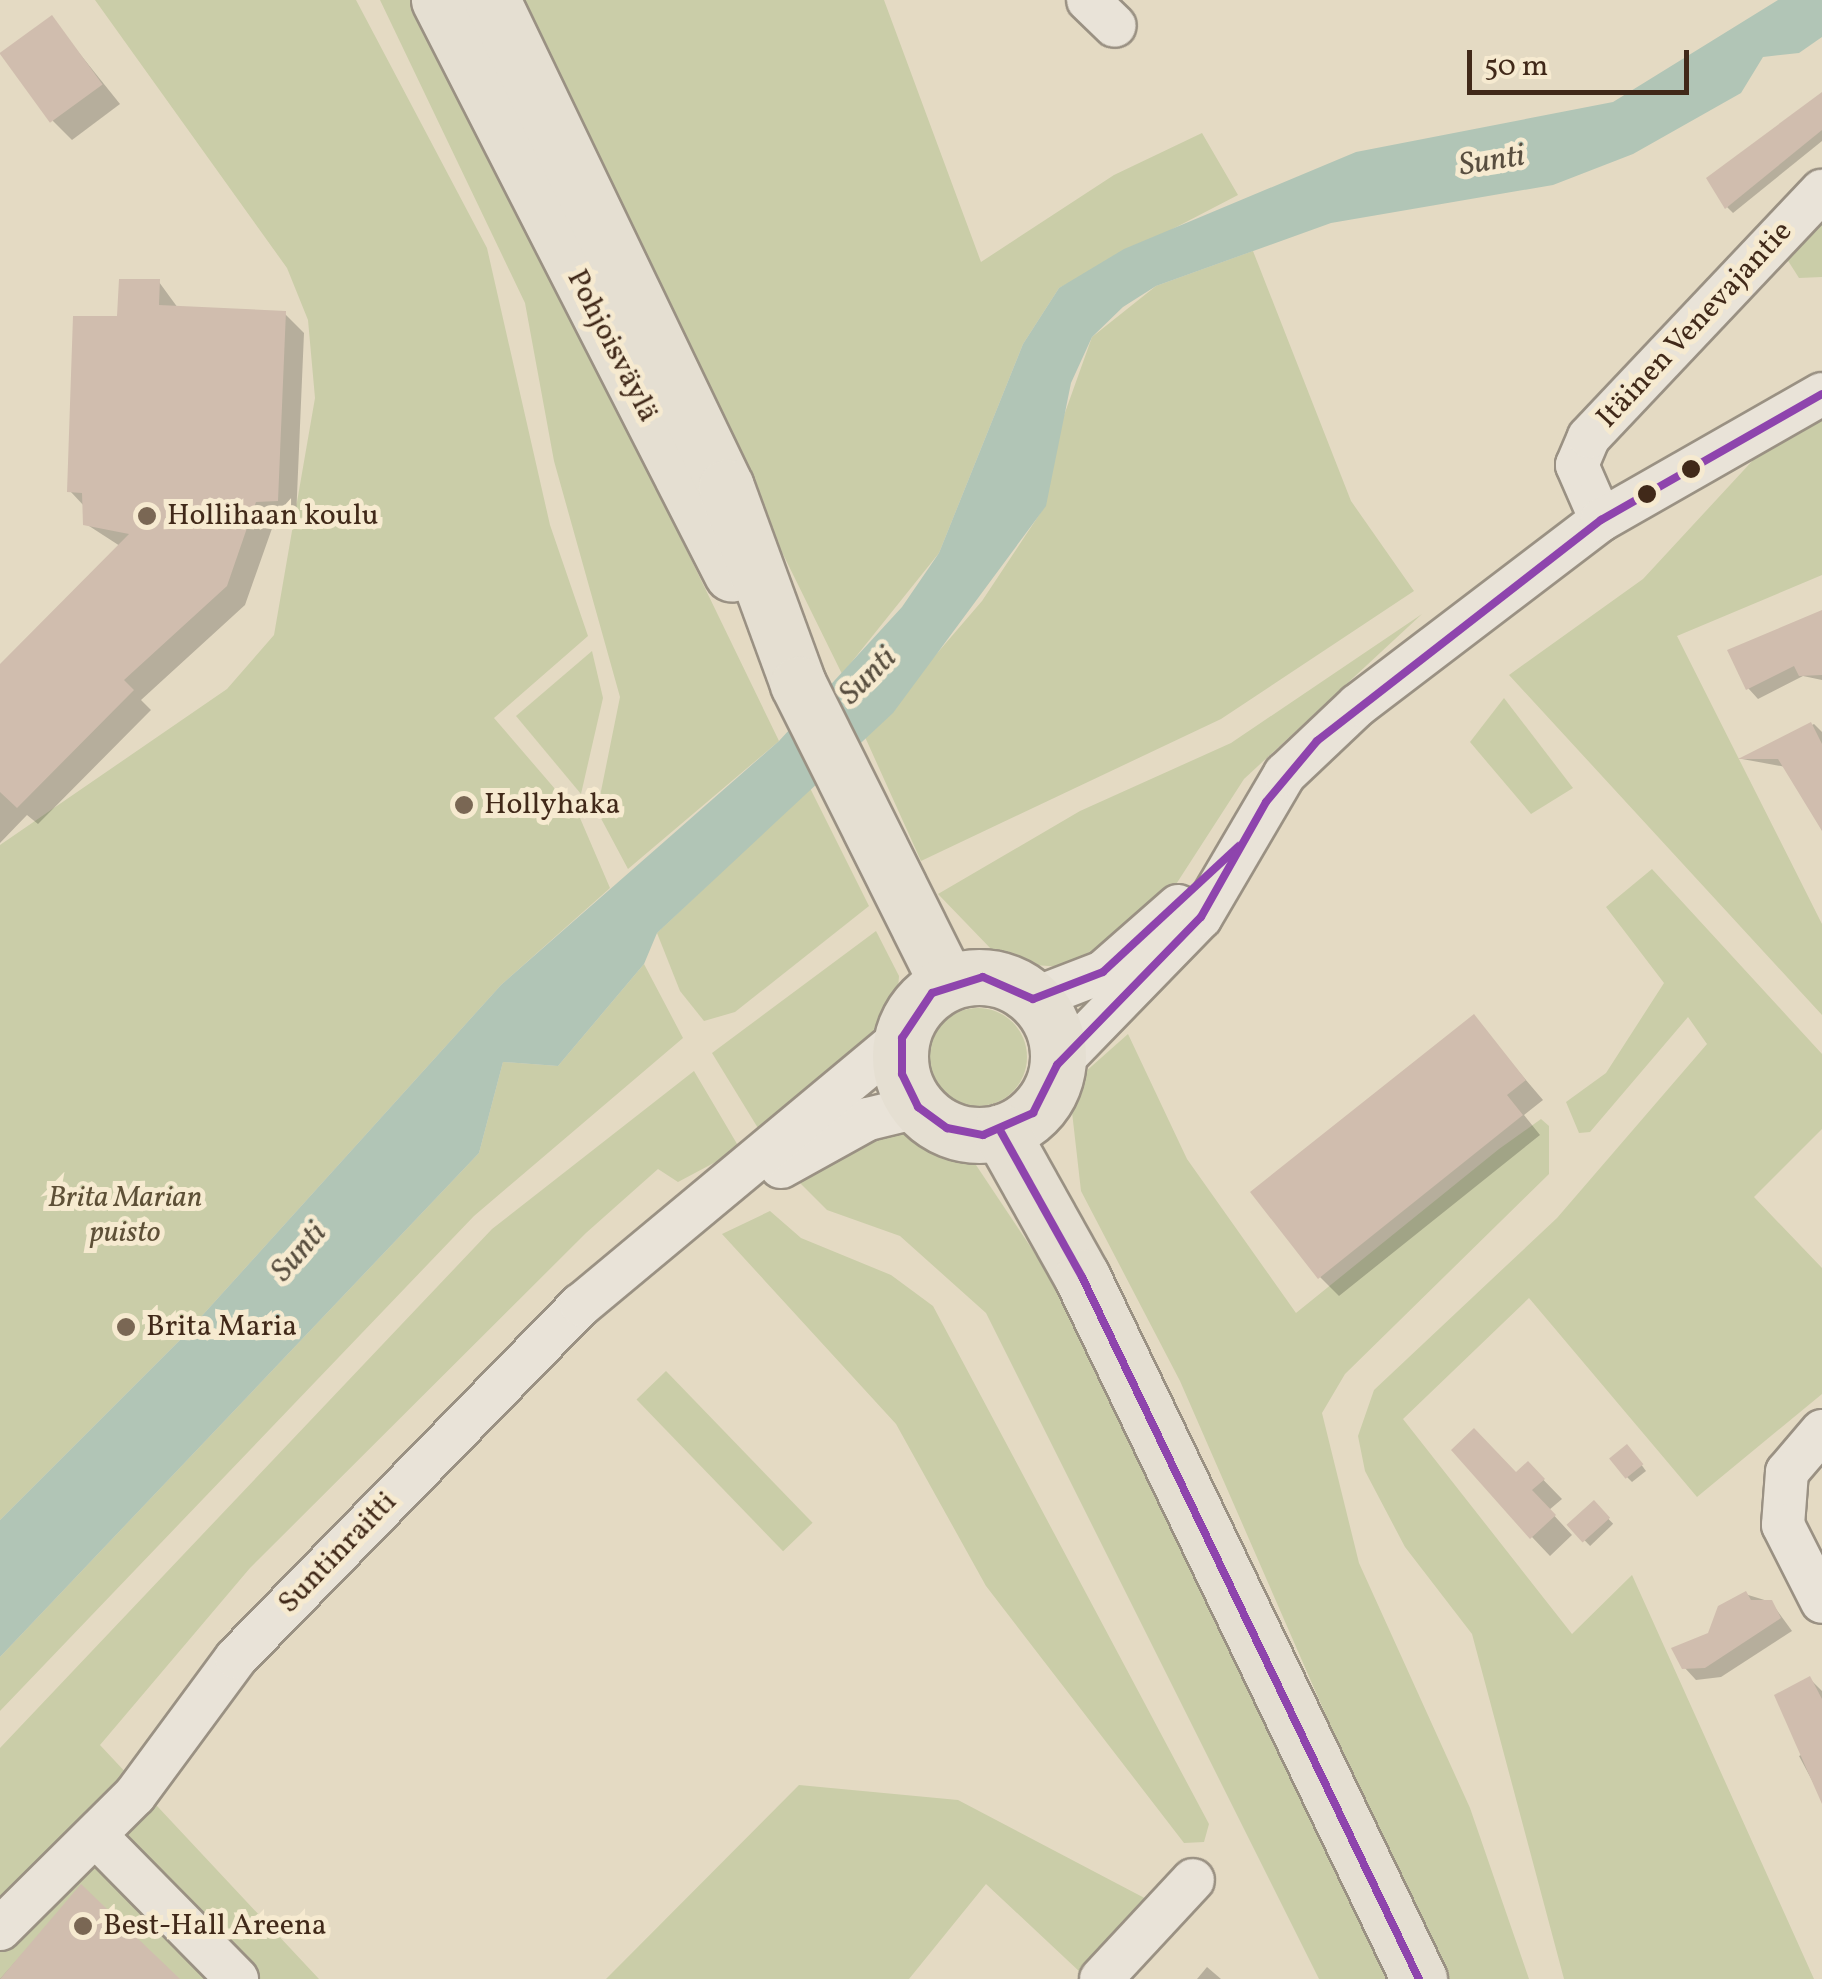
<!DOCTYPE html>
<html>
<head>
<meta charset="utf-8">
<style>
	body { margin:0 }
	#map { position:relative; width:1822px; height:1979px; overflow:hidden; background:#e4dac3; font-family:Vollkorn,serif }
	div>[style] { position:absolute }
	[style*='--x'] { left:calc(var(--x)*1px); top:calc(var(--y)*1px); width:calc(var(--w)*1px); rotate:calc(var(--a)*1deg) }
	.green>* { inset:0; background:#cacda8; transform-origin:0 0 }
	.round { border-radius:50% }
	.water>* { inset:0; background:#b1c5b6 }
	.shadow>* { inset:0; background:#0003; transform-origin:0 0 }
	.building>* { inset:0; background:#d0bdae; transform-origin:0 0 }
	.roads { filter:drop-shadow(2px 0 #9a9183) drop-shadow(-2px 0 #9a9183) drop-shadow(0 2px #9a9183) drop-shadow(0 -2px #9a9183) }
	.minor>* { height:42px; margin:-21px; padding:0 21px; transform-origin:21px; border-radius:21px; background:#e9e3d8 }
	.major>* { height:55px; margin:-27.5px; padding:0 27.5px; transform-origin:27.5px; border-radius:27.5px; background:#e5dfd2 }
	.major>.ring { margin:-27.5px; padding:0; box-sizing:content-box; background:none; border:55px solid #e5dfd2; border-radius:50% }
	.bus-1>* { height:8px; margin:-4px; padding:0 4px; transform-origin:4px; border-radius:4px; background:#8e44ad }
	.dots>* { width:28px; height:28px; translate:-50% -50%; box-sizing:border-box; border:5px solid #f6ead0; border-radius:50% }
	span { translate:-50% -50%; white-space:nowrap; text-align:center; line-height:1.15; -webkit-text-stroke:10px #f6ead0; paint-order:stroke }
	.street-label { font-size:30px; color:#412919 }
	.poi-label { font-size:30px; color:#412919 }
	.left { translate:0 -50%; text-align:left }
	.park-label { font-size:30px; color:#5e5037; font-style:italic }
	.water-label { font-size:32px; color:#584e3f; font-style:italic }
	.scale { position:absolute; left:1467px; top:50px; width:222px; height:45px; box-sizing:border-box; border:5px solid #412919; border-top:0; padding-left:12px; font-size:30px; line-height:35px; white-space:nowrap; color:#412919; -webkit-text-stroke:8px #f6ead0; paint-order:stroke }
</style>
</head>
<body>
<div id="map">
	<div class="green">
		<i style="clip-path:polygon(95px 0,356px 0,487px 248px,550px 525px,588px 636px,494px 718px,580px 818px,610px 888px,501px 985px,181px 1339px,0 1520px,0 845px,227px 689px,274px 635px,315px 398px,308px 320px,287px 268px)"></i>
		<i style="clip-path:polygon(380px 0,420px 0,779px 741px,628px 869px,597px 811px,620px 697px,554px 461px,525px 303px)"></i>
		<i style="clip-path:polygon(510px 0,884px 0,981px 262px,1114px 175px,1202px 133px,1238px 195px,1059px 288px,1023px 344px,939px 553px,842px 674px)"></i>
		<i style="clip-path:polygon(1822px 208px,1822px 277px,1799px 278px,1785px 256px)"></i>
		<i style="clip-path:polygon(1253px 251px,1351px 501px,1414px 591px,1221px 719px,921px 861px,865px 737px,982px 601px,1045px 506px,1057px 435px,1092px 337px,1156px 286px)"></i>
		<i style="clip-path:polygon(1822px 421px,1822px 575px,1677px 636px,1822px 924px,1822px 1015px,1509px 675px,1643px 579px,1767px 445px)"></i>
		<i style="clip-path:polygon(1422px 614px,1244px 779px,1162px 906px,1113px 939px,1062px 967px,1021px 964px,993px 951px,938px 894px,1080px 811px,1231px 743px)"></i>
		<i style="clip-path:polygon(592px 651px,603px 698px,581px 794px,516px 716px)"></i>
		<i style="clip-path:polygon(1504px 698px,1573px 788px,1531px 814px,1470px 742px)"></i>
		<i style="clip-path:polygon(810px 788px,869px 906px,735px 1012px,704px 1021px,680px 991px,657px 933px)"></i>
		<i style="clip-path:polygon(1652px 869px,1822px 1054px,1822px 1129px,1754px 1197px,1822px 1268px,1822px 1394px,1697px 1497px,1529px 1298px,1403px 1419px,1572px 1634px,1632px 1575px,1814px 1979px,1564px 1979px,1472px 1634px,1405px 1547px,1365px 1471px,1358px 1436px,1374px 1390px,1557px 1218px,1707px 1044px,1688px 1017px,1590px 1132px,1579px 1133px,1566px 1102px,1606px 1073px,1664px 983px,1606px 907px)"></i>
		<i style="clip-path:polygon(876px 931px,899px 976px,896px 1016px,761px 1133px,712px 1053px)"></i>
		<i style="clip-path:polygon(644px 964px,683px 1038px,474px 1216px,0 1711px,0 1657px,479px 1153px,503px 1062px,558px 1066px)"></i>
		<i class="round" style="left:929px;top:1008px;width:98px;height:98px"></i>
		<i style="clip-path:polygon(1128px 1034px,1187px 1159px,1296px 1313px,1499px 1149px,1541px 1119px,1549px 1126px,1549px 1174px,1345px 1374px,1322px 1413px,1359px 1563px,1470px 1808px,1529px 1979px,1441px 1979px,1180px 1381px,1081px 1191px,1072px 1112px,1084px 1073px)"></i>
		<i style="clip-path:polygon(694px 1071px,740px 1149px,678px 1182px,658px 1169px,586px 1233px,250px 1568px,100px 1745px,319px 1979px,0 1979px,0 1748px,492px 1229px)"></i>
		<i style="clip-path:polygon(901px 1130px,974px 1162px,1068px 1303px,1386px 1979px,1319px 1979px,986px 1313px,900px 1236px,827px 1210px,793px 1176px,876px 1131px)"></i>
		<i style="clip-path:polygon(770px 1211px,801px 1238px,891px 1275px,933px 1306px,1209px 1824px,1204px 1842px,1184px 1843px,986px 1586px,896px 1424px,722px 1234px)"></i>
		<i style="left:666px;top:1371px;width:211px;height:41px;rotate:46deg"></i>
		<i style="clip-path:polygon(799px 1785px,958px 1800px,1154px 1903px,1081px 1973px,986px 1884px,909px 1979px,606px 1979px)"></i>
	</div>
	<div class="water">
		<i style="clip-path:polygon(1778px 0,1822px 0,1822px 37px,1799px 53px,1763px 57px,1741px 93px,1633px 154px,1553px 185px,1331px 223px,1156px 286px,1123px 307px,1092px 337px,1071px 383px,1046px 506px,893px 713px,657px 933px,644px 964px,558px 1066px,503px 1062px,479px 1153px,0 1657px,0 1520px,181px 1339px,501px 985px,779px 741px,902px 607px,939px 553px,1023px 344px,1059px 288px,1124px 249px,1356px 152px,1613px 102px)"></i>
	</div>
	<div class="shadow">
		<i style="clip-path:polygon(51px 18px,120px 104px,72px 140px,53px 121px)"></i>
		<i style="clip-path:polygon(1822px 96px,1822px 141px,1733px 213px,1727px 207px)"></i>
		<i style="clip-path:polygon(159px 282px,178px 308px,285px 314px,304px 333px,296px 519px,275px 520px,245px 605px,141px 700px,151px 710px,38px 824px,27px 815px,0 843px,0 667px,120px 546px,86px 524px,85px 507px,70px 491px,119px 319px)"></i>
		<i style="clip-path:polygon(1822px 612px,1822px 680px,1803px 676px,1758px 699px,1748px 688px)"></i>
		<i style="clip-path:polygon(1814px 724px,1822px 732px,1822px 830px,1786px 767px,1742px 759px)"></i>
		<i style="clip-path:polygon(1473px 1018px,1543px 1100px,1524px 1115px,1540px 1135px,1339px 1296px,1320px 1277px)"></i>
		<i style="clip-path:polygon(1632px 1452px,1646px 1471px,1632px 1482px,1627px 1477px)"></i>
		<i style="clip-path:polygon(1528px 1464px,1562px 1499px,1549px 1510px,1572px 1535px,1550px 1556px,1532px 1537px)"></i>
		<i style="left:1593px;top:1503px;width:29px;height:32px;rotate:46deg"></i>
		<i style="clip-path:polygon(1745px 1594px,1771px 1602px,1792px 1631px,1721px 1677px,1696px 1680px,1684px 1667px)"></i>
		<i style="clip-path:polygon(1810px 1679px,1822px 1691px,1822px 1799px,1799px 1756px,1811px 1750px)"></i>
		<i style="clip-path:polygon(81px 1888px,177px 1979px,0 1979px)"></i>
		<i style="clip-path:polygon(1207px 1967px,1221px 1979px,1197px 1979px)"></i>
	</div>
	<div class="building">
		<i style="left:52px;top:15px;width:86px;height:65px;rotate:54deg"></i>
		<i style="clip-path:polygon(1822px 92px,1822px 130px,1725px 209px,1706px 178px)"></i>
		<i style="clip-path:polygon(119px 279px,160px 279px,159px 305px,286px 311px,278px 501px,256px 502px,227px 586px,124px 680px,134px 690px,17px 808px,0 792px,0 664px,129px 534px,83px 525px,82px 493px,67px 492px,73px 316px,117px 316px)"></i>
		<i style="clip-path:polygon(1822px 610px,1822px 675px,1799px 676px,1794px 666px,1746px 690px,1727px 650px)"></i>
		<i style="clip-path:polygon(1811px 722px,1822px 744px,1822px 831px,1778px 759px,1738px 759px)"></i>
		<i style="clip-path:polygon(1474px 1014px,1526px 1080px,1507px 1095px,1523px 1115px,1318px 1279px,1250px 1192px)"></i>
		<i style="clip-path:polygon(1474px 1428px,1516px 1472px,1528px 1461px,1545px 1479px,1532px 1490px,1556px 1515px,1530px 1539px,1451px 1450px)"></i>
		<i style="left:1627px;top:1444px;width:26px;height:23px;rotate:51deg"></i>
		<i style="left:1594px;top:1500px;width:24px;height:37px;rotate:48deg"></i>
		<i style="clip-path:polygon(1746px 1591px,1751px 1600px,1772px 1600px,1781px 1618px,1705px 1668px,1682px 1669px,1671px 1648px,1708px 1633px,1718px 1606px)"></i>
		<i style="clip-path:polygon(1810px 1676px,1822px 1699px,1822px 1804px,1774px 1695px)"></i>
		<i style="clip-path:polygon(81px 1884px,180px 1979px,0 1979px)"></i>
	</div>
	<div class="roads">
		<div class="minor">
			<i style="--x:1088;--y:0;--w:37;--a:44"></i>
			<i style="--x:1601;--y:520;--w:60;--a:-113.6"></i>
			<i style="--x:1577;--y:465;--w:30;--a:-67"></i>
			<i style="--x:1589;--y:437;--w:339;--a:-46.6"></i>
			<i style="--x:1033;--y:999;--w:75;--a:-21.1"></i>
			<i style="--x:1103;--y:972;--w:100;--a:-41.3"></i>
			<i style="--x:1057;--y:1065;--w:206;--a:-45.8"></i>
			<i style="--x:1201;--y:917;--w:166;--a:-59.6"></i>
			<i style="--x:1285;--y:774;--w:100;--a:-43.4"></i>
			<i style="--x:1358;--y:705;--w:305;--a:-37.3"></i>
			<i style="--x:1601;--y:520;--w:254;--a:-29.7"></i>
			<i style="--x:781;--y:1167;--w:99;--a:-28.9"></i>
			<i style="--x:868;--y:1119;--w:51;--a:-13.5"></i>
			<i style="--x:1822;--y:1431;--w:54;--a:130.5"></i>
			<i style="--x:1787;--y:1472;--w:53;--a:94.3"></i>
			<i style="--x:1783;--y:1525;--w:86;--a:63.1"></i>
			<i style="--x:96;--y:1836;--w:201;--a:45.4"></i>
			<i style="--x:0;--y:1929;--w:190;--a:-44.8"></i>
			<i style="--x:135;--y:1795;--w:170;--a:-53.6"></i>
			<i style="--x:236;--y:1658;--w:494;--a:-45.7"></i>
			<i style="--x:581;--y:1305;--w:418;--a:-39.8"></i>
			<i style="--x:1101;--y:1979;--w:135;--a:-47.1"></i>
		</div>
		<div class="major">
			<i style="--x:439;--y:0;--w:644;--a:62.96"></i>
			<i style="--x:492;--y:0;--w:540;--a:64.34"></i>
			<i style="--x:726;--y:487;--w:210;--a:69.9"></i>
			<i style="--x:798;--y:684;--w:334;--a:63.5"></i>
			<i class="ring" style="left:900px;top:977px;width:103px;height:103px"></i>
			<i style="--x:1001;--y:1132;--w:166;--a:60.8"></i>
			<i style="--x:1082;--y:1277;--w:779;--a:64.36"></i>
		</div>
	</div>
	<div class="bus-1">
		<i style="--x:1239;--y:846;--w:185;--a:137.2"></i>
		<i style="--x:1103;--y:972;--w:75;--a:158.9"></i>
		<i style="--x:1033;--y:999;--w:55;--a:-156.3"></i>
		<i style="--x:983;--y:977;--w:53;--a:162.6"></i>
		<i style="--x:932;--y:993;--w:54;--a:123.7"></i>
		<i style="--x:902;--y:1038;--w:36;--a:90"></i>
		<i style="--x:902;--y:1074;--w:37;--a:64"></i>
		<i style="--x:918;--y:1107;--w:36;--a:36"></i>
		<i style="--x:947;--y:1128;--w:37;--a:11"></i>
		<i style="--x:983;--y:1135;--w:55;--a:-23.7"></i>
		<i style="--x:1033;--y:1113;--w:54;--a:-63.4"></i>
		<i style="--x:1057;--y:1065;--w:206;--a:-45.8"></i>
		<i style="--x:1201;--y:917;--w:132;--a:-60.5"></i>
		<i style="--x:1266;--y:802;--w:80;--a:-50.1"></i>
		<i style="--x:1317;--y:741;--w:360;--a:-37.9"></i>
		<i style="--x:1601;--y:520;--w:254;--a:-29.7"></i>
		<i style="--x:1001;--y:1132;--w:166;--a:60.8"></i>
		<i style="--x:1082;--y:1277;--w:779;--a:64.36"></i>
	</div>
	<div class="dots">
		<i style="left:1691px;top:469px;background:#412919"></i>
		<i style="left:1647px;top:494px;background:#412919"></i>
		<i style="left:147px;top:516px;background:#7a6754"></i>
		<i style="left:464px;top:805px;background:#7a6754"></i>
		<i style="left:126px;top:1327px;background:#7a6754"></i>
		<i style="left:83px;top:1926px;background:#7a6754"></i>
	</div>
	<div class="street-label">
		<span style="left:1695px;top:325px;rotate:-47deg">Itäinen Venevajantie</span>
		<span style="left:612px;top:346px;rotate:63deg">Pohjoisväylä</span>
		<span style="left:338px;top:1553px;rotate:-46deg">Suntinraitti</span>
	</div>
	<div class="poi-label">
		<span class="left" style="left:167px;top:516px">Hollihaan koulu</span>
		<span class="left" style="left:484px;top:805px">Hollyhaka</span>
		<span class="left" style="left:146px;top:1327px">Brita Maria</span>
		<span class="left" style="left:103px;top:1926px">Best‑Hall Areena</span>
	</div>
	<div class="park-label">
		<span style="left:125px;top:1215px">Brita Marian<br>puisto</span>
	</div>
	<div class="water-label">
		<span style="left:1492px;top:162px;rotate:-9deg">Sunti</span>
		<span style="left:869px;top:677px;rotate:-45deg">Sunti</span>
		<span style="left:300px;top:1253px;rotate:-49deg">Sunti</span>
	</div>
	<div class="scale">50 m</div>
</div>
</body>
</html>
